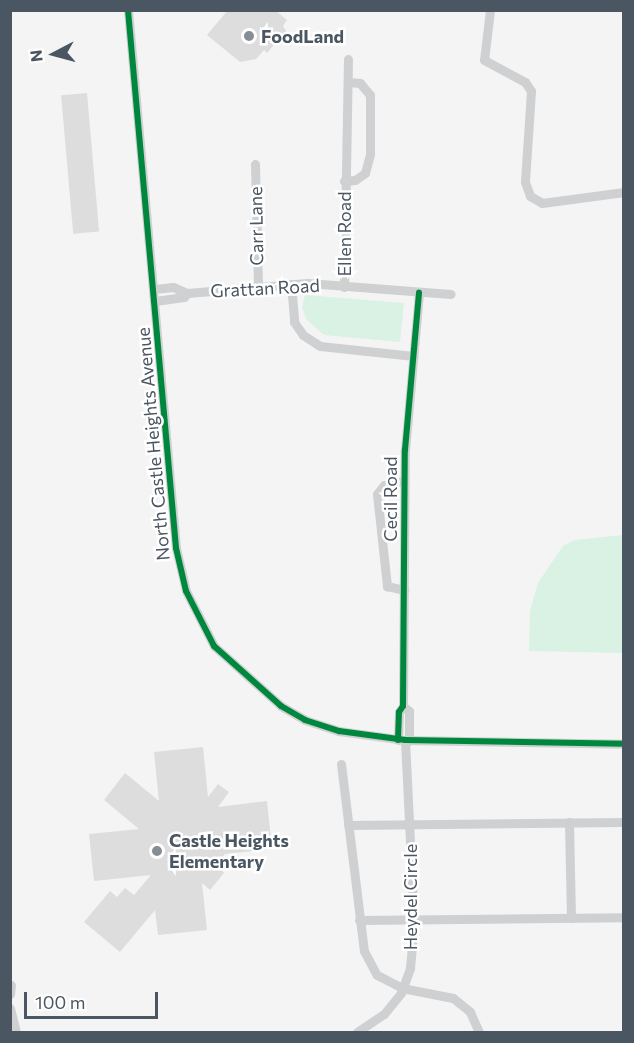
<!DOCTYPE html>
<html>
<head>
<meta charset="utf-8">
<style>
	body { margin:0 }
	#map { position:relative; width:634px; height:1043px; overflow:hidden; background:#f4f4f4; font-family:Commissioner,sans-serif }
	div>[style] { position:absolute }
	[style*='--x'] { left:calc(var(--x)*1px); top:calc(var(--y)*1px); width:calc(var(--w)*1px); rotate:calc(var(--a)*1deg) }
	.green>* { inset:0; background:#d9f2e3 }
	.building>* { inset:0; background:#ddddde; transform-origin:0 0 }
	.minor>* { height:9px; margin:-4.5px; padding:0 4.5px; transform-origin:4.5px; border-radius:4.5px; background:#ced0d2 }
	.cycleway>* { height:6px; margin:-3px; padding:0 3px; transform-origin:3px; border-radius:3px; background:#00873e }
	.dots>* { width:16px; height:16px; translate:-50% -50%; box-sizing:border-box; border:3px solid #fff; border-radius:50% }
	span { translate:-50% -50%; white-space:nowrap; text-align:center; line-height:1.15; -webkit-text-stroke:5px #fff; paint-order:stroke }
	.poi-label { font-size:18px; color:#4a5661; font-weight:700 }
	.left { translate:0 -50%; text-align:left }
	.street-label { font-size:18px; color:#4a5661 }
	.frame { position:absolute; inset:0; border:12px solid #4a5661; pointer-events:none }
	.north { position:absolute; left:24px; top:24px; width:60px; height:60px; -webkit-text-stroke:4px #fff; paint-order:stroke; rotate:264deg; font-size:16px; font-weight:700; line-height:24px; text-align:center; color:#4a5661 }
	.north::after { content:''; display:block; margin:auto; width:21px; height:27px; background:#4a5661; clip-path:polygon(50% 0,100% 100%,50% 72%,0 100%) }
	.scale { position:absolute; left:24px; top:992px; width:134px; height:27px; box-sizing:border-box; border:3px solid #4a5661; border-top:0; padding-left:8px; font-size:18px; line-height:21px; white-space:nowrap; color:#4a5661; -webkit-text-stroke:4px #fff; paint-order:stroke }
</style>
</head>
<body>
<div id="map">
	<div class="green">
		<i style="clip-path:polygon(305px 295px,404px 303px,400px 342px,324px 335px,306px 319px,302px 307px)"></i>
		<i style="clip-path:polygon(623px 535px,623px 653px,529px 651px,530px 611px,538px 583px,563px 546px,574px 540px)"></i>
	</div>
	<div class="building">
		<i style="clip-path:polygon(228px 10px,275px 10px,287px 20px,283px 26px,289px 36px,283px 44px,278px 40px,267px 53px,264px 50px,256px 59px,240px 62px,207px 35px)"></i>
		<i style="left:87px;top:93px;width:139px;height:26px;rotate:85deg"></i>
		<i style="clip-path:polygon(203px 747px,208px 797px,218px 784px,229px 792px,218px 807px,267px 801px,272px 849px,225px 854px,217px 863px,224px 873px,210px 890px,202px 883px,207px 930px,158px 935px,155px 910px,120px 952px,84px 922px,110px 891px,117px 897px,125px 888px,134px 895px,151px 875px,94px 881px,89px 834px,139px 829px,104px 800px,125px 773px,159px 801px,154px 752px)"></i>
	</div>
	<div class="minor">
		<i style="--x:128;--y:10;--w:540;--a:84.9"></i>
		<i style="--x:176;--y:548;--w:44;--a:76.9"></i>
		<i style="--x:186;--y:591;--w:62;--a:63"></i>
		<i style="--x:214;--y:646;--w:90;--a:41.8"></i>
		<i style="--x:281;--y:706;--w:28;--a:30"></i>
		<i style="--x:305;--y:720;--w:36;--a:18"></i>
		<i style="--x:339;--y:731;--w:67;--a:7.8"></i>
		<i style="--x:405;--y:740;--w:219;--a:1"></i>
		<i style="--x:490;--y:10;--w:50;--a:96.8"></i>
		<i style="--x:484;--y:60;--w:47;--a:28.2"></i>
		<i style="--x:525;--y:82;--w:11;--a:56"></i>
		<i style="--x:531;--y:91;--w:91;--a:93.8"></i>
		<i style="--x:525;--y:182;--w:15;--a:70"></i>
		<i style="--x:530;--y:196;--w:14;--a:30"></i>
		<i style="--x:542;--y:203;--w:83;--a:-7.6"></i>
		<i style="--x:255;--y:164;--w:124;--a:88.6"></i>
		<i style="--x:344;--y:181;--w:11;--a:-5"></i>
		<i style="--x:355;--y:180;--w:12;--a:-35"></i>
		<i style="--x:365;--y:173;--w:20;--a:-75"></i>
		<i style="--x:370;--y:154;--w:59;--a:-90"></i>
		<i style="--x:370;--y:95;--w:16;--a:-130"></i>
		<i style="--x:360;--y:83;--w:12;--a:-175"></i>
		<i style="--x:291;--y:284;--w:38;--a:85"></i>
		<i style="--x:294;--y:322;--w:16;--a:55"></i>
		<i style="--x:303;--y:335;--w:20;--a:33"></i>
		<i style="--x:320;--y:346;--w:94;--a:6.1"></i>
		<i style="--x:344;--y:287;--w:228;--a:-89"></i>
		<i style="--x:154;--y:289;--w:19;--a:-6"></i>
		<i style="--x:173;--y:287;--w:15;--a:23"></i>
		<i style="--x:187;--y:293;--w:121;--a:-4.7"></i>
		<i style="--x:308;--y:283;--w:143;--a:4.4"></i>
		<i style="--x:155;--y:301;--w:29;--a:-8"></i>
		<i style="--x:184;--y:297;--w:5;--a:-53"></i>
		<i style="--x:404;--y:481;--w:20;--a:169"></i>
		<i style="--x:384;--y:485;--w:11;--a:128"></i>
		<i style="--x:377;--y:494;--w:93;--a:83.8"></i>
		<i style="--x:387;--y:586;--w:18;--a:13"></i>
		<i style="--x:403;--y:706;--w:8;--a:40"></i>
		<i style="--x:409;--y:711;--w:30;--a:90"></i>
		<i style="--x:398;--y:740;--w:28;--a:-88"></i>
		<i style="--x:399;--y:712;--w:7;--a:-56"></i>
		<i style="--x:403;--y:706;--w:256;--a:-89.6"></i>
		<i style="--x:405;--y:450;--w:158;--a:-84.9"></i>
		<i style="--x:341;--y:764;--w:188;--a:83"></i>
		<i style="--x:364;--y:951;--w:27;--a:62"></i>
		<i style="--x:377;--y:975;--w:28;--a:27"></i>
		<i style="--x:402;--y:988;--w:52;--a:11.1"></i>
		<i style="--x:453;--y:998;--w:22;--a:39"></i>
		<i style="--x:470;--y:1012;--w:22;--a:66"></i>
		<i style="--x:569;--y:822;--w:96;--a:88.8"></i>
		<i style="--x:348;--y:825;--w:276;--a:-0.6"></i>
		<i style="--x:359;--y:920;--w:265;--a:-0.6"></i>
		<i style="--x:10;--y:994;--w:9;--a:-84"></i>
		<i style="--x:10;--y:1008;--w:25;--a:76"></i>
		<i style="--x:357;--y:1032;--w:32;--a:-34"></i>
		<i style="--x:384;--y:1014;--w:27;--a:-51"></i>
		<i style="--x:401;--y:993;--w:27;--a:-70"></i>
		<i style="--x:410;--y:968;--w:44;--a:-84.8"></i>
		<i style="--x:414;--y:924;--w:184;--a:-92.8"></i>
	</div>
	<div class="cycleway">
		<i style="--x:128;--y:10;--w:540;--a:84.9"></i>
		<i style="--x:176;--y:548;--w:44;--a:76.9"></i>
		<i style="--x:186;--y:591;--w:62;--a:63"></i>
		<i style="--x:214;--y:646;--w:90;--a:41.8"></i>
		<i style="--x:281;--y:706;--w:28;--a:30"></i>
		<i style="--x:305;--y:720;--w:36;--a:18"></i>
		<i style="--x:339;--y:731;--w:67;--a:7.8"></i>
		<i style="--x:405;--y:740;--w:219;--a:1"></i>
		<i style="--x:398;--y:740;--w:28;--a:-88"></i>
		<i style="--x:399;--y:712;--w:7;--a:-56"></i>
		<i style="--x:403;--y:706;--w:256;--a:-89.6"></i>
		<i style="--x:405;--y:450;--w:158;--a:-84.9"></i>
	</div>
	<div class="dots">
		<i style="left:249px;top:36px;background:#868d94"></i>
		<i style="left:157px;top:851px;background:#868d94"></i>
	</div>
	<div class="poi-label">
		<span class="left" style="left:261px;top:36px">FoodLand</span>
		<span class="left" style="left:169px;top:851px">Castle Heights<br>Elementary</span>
	</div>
	<div class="street-label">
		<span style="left:256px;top:226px;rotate:-91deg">Carr Lane</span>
		<span style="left:344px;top:234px;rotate:-90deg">Ellen Road</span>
		<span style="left:265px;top:288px;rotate:-3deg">Grattan Road</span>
		<span style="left:153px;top:444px;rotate:-95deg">North Castle Heights Avenue</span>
		<span style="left:390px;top:499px;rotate:-90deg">Cecil Road</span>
		<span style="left:410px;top:897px;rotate:-90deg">Heydel Circle</span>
	</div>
	<div class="frame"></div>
	<div class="north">N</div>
	<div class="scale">100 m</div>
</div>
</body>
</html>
